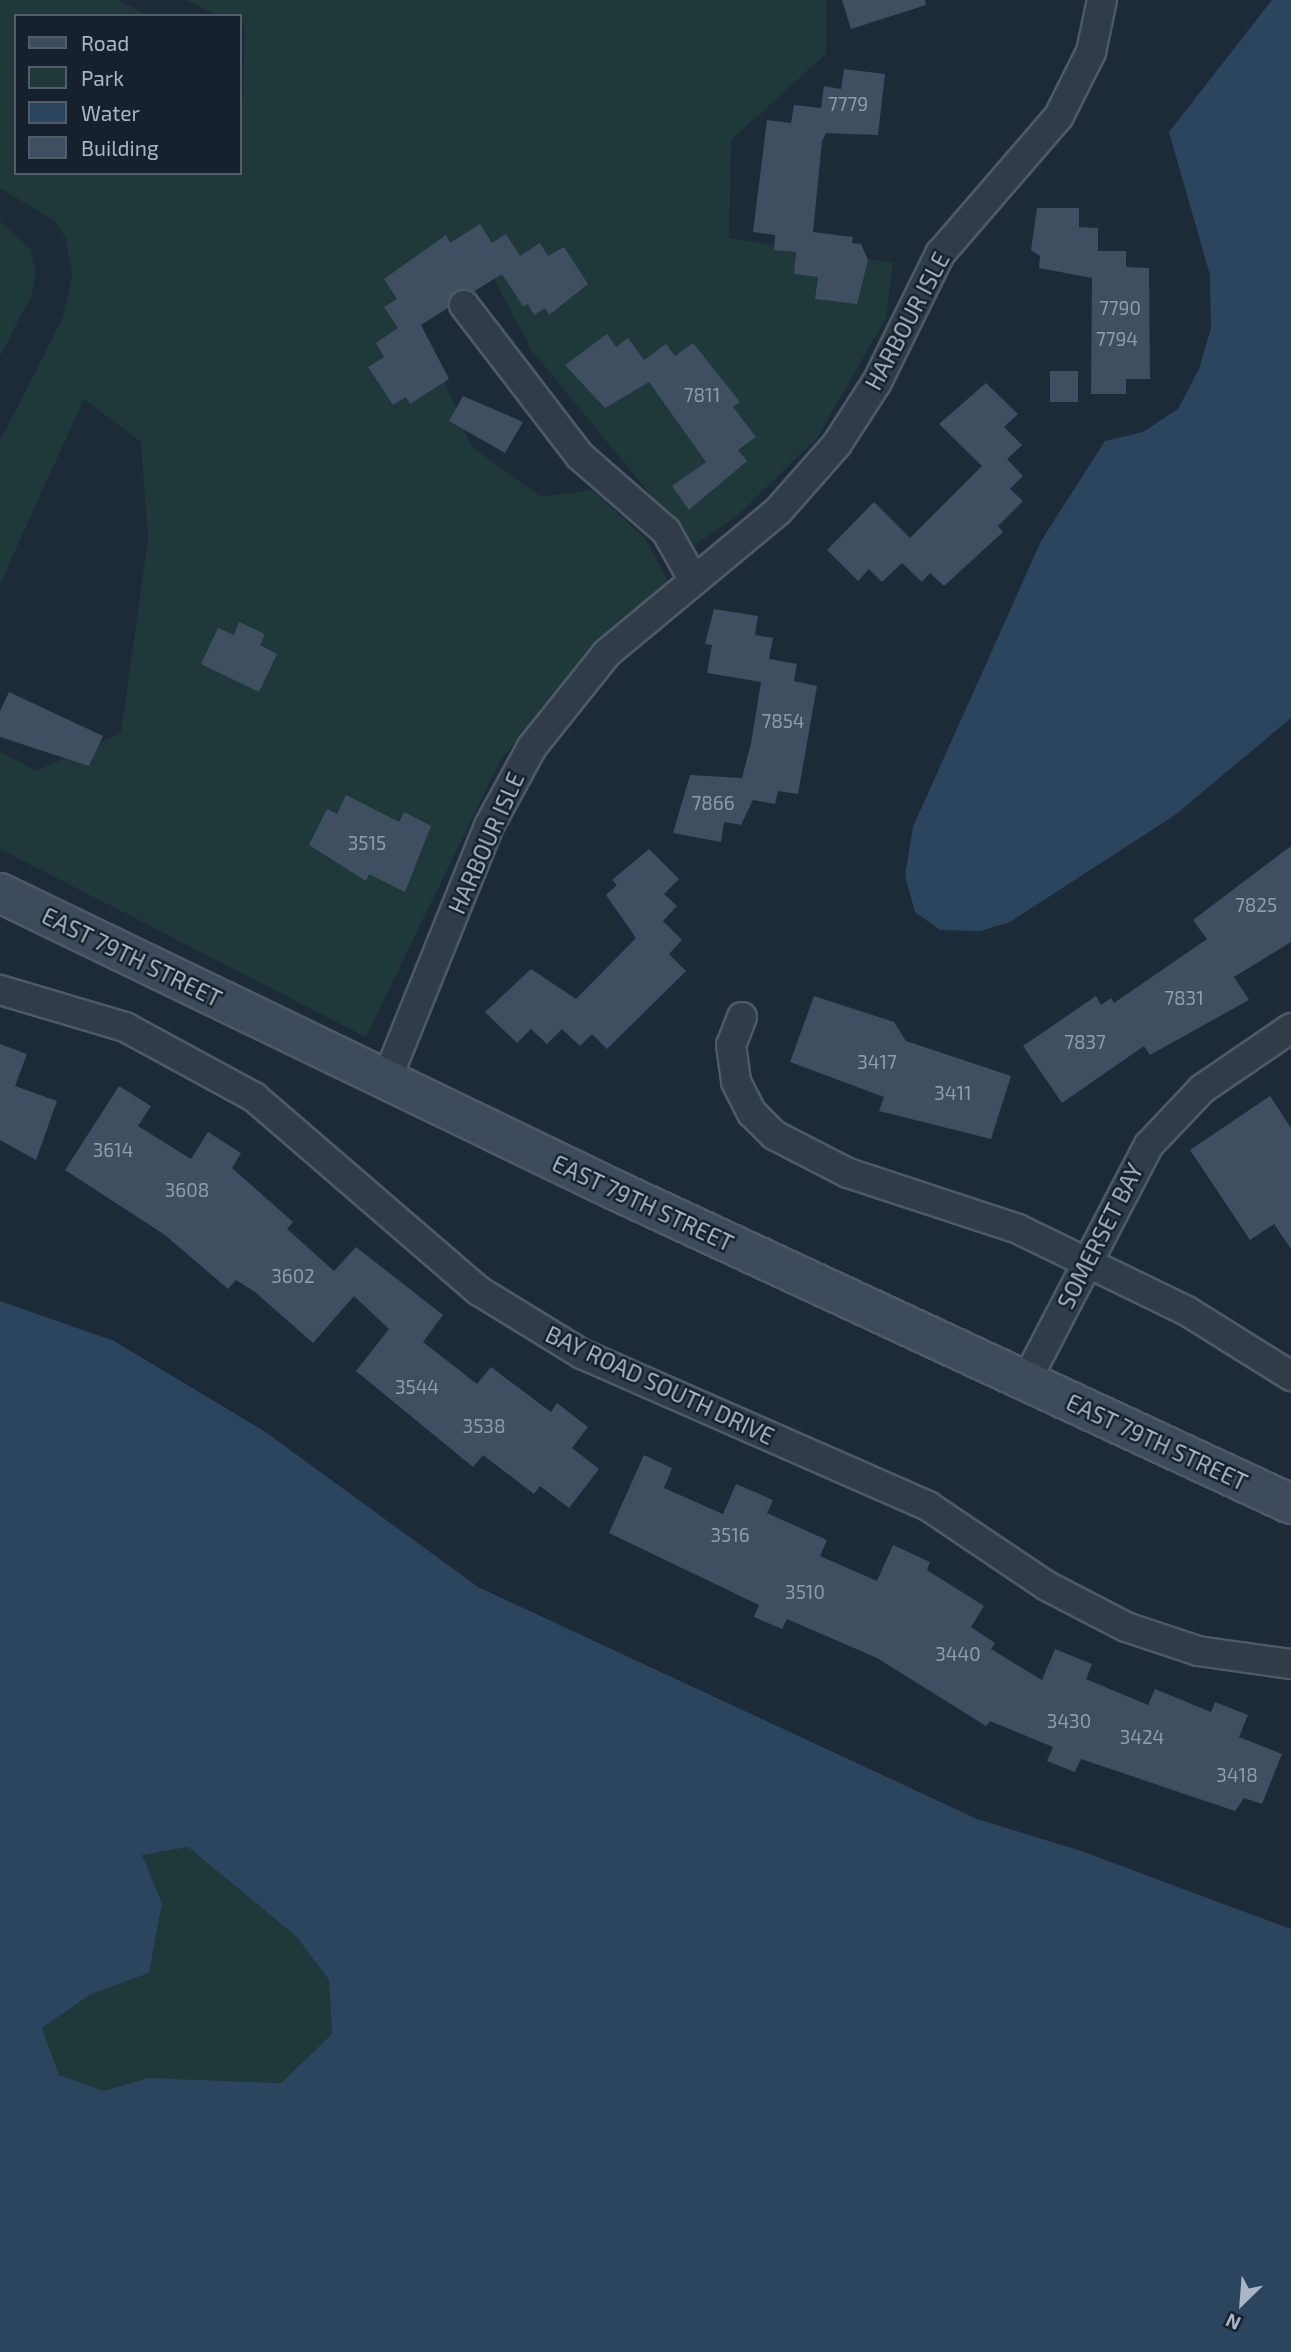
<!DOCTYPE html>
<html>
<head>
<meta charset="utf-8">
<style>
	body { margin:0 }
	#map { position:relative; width:1291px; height:2352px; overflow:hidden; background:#1d2a38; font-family:"Exo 2",sans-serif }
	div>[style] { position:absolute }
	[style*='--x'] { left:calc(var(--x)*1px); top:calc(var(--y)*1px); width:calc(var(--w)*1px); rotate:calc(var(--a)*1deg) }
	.green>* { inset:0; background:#1f3839 }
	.water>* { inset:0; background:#2c455f }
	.building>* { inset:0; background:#3f4f61; transform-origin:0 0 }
	.roads { filter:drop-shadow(2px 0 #4e5967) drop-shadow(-2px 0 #4e5967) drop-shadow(0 2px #4e5967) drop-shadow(0 -2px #4e5967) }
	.street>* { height:28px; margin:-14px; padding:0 14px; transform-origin:14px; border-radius:14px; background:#313c49 }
	.secondary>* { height:38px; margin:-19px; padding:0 19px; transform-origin:19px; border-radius:19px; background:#3e4b5c }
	span { translate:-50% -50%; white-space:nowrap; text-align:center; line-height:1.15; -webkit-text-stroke:5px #17212d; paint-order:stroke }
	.number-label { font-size:19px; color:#8f9cad }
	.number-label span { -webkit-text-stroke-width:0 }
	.street-label { font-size:23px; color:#aab6c6 }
	.legend { position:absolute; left:14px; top:14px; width:228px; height:161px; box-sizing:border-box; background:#17212d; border:2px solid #525d6a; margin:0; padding:9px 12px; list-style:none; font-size:21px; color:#aab6c6 }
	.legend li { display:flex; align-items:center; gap:14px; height:35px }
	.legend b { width:35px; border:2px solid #525d6a }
	.north { position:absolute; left:1207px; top:2268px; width:70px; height:70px; -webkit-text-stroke:5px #17212d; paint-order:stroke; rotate:205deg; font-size:19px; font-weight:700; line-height:28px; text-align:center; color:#aab6c6 }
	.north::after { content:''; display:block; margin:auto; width:24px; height:32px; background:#aab6c6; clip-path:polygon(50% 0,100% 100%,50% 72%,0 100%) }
</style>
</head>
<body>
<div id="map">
	<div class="green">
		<i style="clip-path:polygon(0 0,118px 0,150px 16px,16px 16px,16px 173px,240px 173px,245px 28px,240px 16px,219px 16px,185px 0,826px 0,826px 54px,731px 140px,729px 238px,893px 263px,886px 318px,817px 438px,735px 518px,693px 546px,532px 351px,482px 256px,406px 290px,472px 447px,541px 497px,592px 490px,645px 538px,670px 585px,595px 644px,500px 761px,366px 1037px,0 849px,0 752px,36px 771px,121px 733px,148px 538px,141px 442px,84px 399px,0 584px,0 441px,63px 317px,72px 275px,65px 236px,53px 220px,0 188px)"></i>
		<i style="clip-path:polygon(0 222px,31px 249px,36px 273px,32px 295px,0 356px)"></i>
		<i style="clip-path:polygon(188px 1847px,296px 1936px,329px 1980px,332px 2034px,281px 2083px,149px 2078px,104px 2091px,59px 2075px,42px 2028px,91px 1994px,149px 1973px,162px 1903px,142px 1855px)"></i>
	</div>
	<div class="water">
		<i style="clip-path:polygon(1272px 0,1291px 0,1291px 718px,1175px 815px,1010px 922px,981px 931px,940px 930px,915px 912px,905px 876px,913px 827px,1041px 541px,1105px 441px,1143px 432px,1178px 409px,1199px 369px,1211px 328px,1210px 275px,1169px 132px)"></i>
		<i style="clip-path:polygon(evenodd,0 1301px,114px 1341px,264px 1431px,478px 1587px,977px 1819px,1081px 1851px,1291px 1929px,1291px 2352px,0 2352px,0 1301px,188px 1847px,296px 1936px,329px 1980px,332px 2034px,281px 2083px,148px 2078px,104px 2091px,59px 2075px,42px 2028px,91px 1994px,149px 1973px,162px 1903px,142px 1855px,188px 1847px)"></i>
	</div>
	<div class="building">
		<i style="clip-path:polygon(842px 0,925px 0,926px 5px,851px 29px)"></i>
		<i style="clip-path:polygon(844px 69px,885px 74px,878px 135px,826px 133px,822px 141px,813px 232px,853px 237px,852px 243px,861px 244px,868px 260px,857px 304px,815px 299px,818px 277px,794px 274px,796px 252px,774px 250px,775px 235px,753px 232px,767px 120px,791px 123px,794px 105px,821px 108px,824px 86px,841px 89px)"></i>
		<i style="clip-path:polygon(1037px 208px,1079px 208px,1079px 227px,1098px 228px,1098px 251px,1126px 251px,1126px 267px,1149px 268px,1150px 379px,1126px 379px,1126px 394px,1091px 394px,1092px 278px,1039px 268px,1040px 256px,1031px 250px)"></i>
		<i style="clip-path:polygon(480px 224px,492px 243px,506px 234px,520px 256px,540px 243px,548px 256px,564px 247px,588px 284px,549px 315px,545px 308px,534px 315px,528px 304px,523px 306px,502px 274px,473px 292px,454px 291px,448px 308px,421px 325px,449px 379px,410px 404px,406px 397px,393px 405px,368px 367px,384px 357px,376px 343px,398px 328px,384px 307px,397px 299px,384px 279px,446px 235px,450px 243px)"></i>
		<i style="clip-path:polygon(607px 334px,616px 347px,628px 338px,644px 360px,666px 344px,675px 356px,693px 343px,740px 402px,733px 407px,756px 437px,738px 450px,747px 461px,689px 510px,672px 486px,706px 462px,649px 382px,605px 408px,565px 365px)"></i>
		<i style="left:1050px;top:371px;width:28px;height:31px"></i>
		<i style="clip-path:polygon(986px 383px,1018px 414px,1004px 427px,1022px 445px,1007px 459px,1023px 476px,1010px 489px,1023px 501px,998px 526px,1003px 532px,944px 586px,930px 573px,922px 582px,902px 563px,882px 582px,869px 569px,858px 581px,827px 550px,874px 502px,910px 538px,982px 466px,939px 424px)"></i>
		<i style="clip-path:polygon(463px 396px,523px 422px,505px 453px,449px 421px)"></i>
		<i style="clip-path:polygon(714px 609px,758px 616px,755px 635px,773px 638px,769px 659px,797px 664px,794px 681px,817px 686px,798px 794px,778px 791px,775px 804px,753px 800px,741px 825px,724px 822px,721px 842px,673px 833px,690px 775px,742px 778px,751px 743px,761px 682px,707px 673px,712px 645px,705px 644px)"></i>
		<i style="clip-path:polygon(239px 622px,265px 634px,260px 645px,277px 654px,259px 692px,201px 664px,218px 628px,234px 635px)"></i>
		<i style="clip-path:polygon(9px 692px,103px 736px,89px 766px,0 737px,0 711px)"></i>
		<i style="clip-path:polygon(346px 795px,399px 822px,404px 812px,431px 826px,405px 892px,369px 874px,366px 881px,309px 845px,327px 809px,337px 814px)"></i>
		<i style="clip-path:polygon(1291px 846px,1291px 942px,1234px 977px,1249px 1000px,1150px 1055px,1144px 1046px,1062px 1103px,1023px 1046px,1096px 996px,1101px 1005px,1111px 998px,1114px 1003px,1207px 939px,1193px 920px)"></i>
		<i style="clip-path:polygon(649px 849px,679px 879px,664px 894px,677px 906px,663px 921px,682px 940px,669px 954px,686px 971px,607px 1049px,592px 1034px,580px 1046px,562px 1029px,547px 1044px,531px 1029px,517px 1043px,485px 1012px,531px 969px,576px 999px,636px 938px,606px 895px,617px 885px,612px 880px)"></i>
		<i style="clip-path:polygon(814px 996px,894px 1022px,906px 1041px,1011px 1076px,991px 1139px,879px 1111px,884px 1097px,790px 1062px)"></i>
		<i style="clip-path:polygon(0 1044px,27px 1054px,15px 1086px,57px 1101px,36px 1160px,0 1140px)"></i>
		<i style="clip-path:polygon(119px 1086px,151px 1106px,138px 1126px,191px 1159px,208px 1132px,241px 1153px,232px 1168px,293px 1222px,287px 1229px,334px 1271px,356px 1247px,443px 1315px,423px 1342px,477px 1384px,491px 1367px,551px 1412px,557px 1403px,588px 1427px,572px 1448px,599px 1469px,569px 1508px,540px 1486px,534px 1494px,483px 1455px,473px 1467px,356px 1371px,389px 1329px,354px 1296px,313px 1343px,255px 1292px,236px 1280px,228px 1289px,165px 1235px,65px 1170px)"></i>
		<i style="clip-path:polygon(1270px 1096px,1291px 1128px,1291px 1249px,1274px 1224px,1250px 1240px,1190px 1150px)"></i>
		<i style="clip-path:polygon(644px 1455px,672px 1468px,664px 1488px,723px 1514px,736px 1484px,773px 1500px,767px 1513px,827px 1540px,820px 1556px,877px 1581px,893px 1545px,930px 1562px,927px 1570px,984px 1606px,971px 1627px,995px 1643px,991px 1649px,1042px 1680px,1055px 1649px,1092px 1664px,1086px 1679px,1148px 1705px,1155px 1689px,1211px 1712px,1215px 1702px,1248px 1715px,1239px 1737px,1282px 1754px,1262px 1804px,1244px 1798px,1235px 1811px,1081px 1759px,1075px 1772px,1047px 1761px,1053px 1747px,990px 1721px,986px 1726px,877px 1658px,787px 1619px,782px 1629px,754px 1617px,759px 1605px,609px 1533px)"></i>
	</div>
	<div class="roads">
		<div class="street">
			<i style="--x:464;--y:305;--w:190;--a:52.5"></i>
			<i style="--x:580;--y:456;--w:114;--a:41.1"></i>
			<i style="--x:666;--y:531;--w:55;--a:60.6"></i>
			<i style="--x:0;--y:990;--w:130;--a:16.5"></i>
			<i style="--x:125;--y:1027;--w:147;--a:28.5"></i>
			<i style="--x:254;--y:1097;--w:297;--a:40.8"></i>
			<i style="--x:479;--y:1291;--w:121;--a:31.5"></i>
			<i style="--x:582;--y:1354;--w:378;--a:23.7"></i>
			<i style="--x:928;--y:1506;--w:143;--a:33.9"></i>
			<i style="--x:1047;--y:1586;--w:89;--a:27.4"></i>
			<i style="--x:1126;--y:1627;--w:76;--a:18.4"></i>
			<i style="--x:1198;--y:1651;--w:94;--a:8"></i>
			<i style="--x:742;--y:1017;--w:30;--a:111"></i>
			<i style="--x:731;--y:1045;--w:37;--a:82"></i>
			<i style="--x:736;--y:1082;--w:35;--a:63"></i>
			<i style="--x:752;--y:1113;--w:31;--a:45"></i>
			<i style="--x:774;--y:1135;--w:83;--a:27.2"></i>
			<i style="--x:848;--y:1173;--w:179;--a:18.2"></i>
			<i style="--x:1018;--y:1229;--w:188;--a:25.9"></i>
			<i style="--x:1187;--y:1311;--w:123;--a:32"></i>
			<i style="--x:386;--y:1081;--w:275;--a:-68"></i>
			<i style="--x:489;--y:826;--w:90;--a:-61.4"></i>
			<i style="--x:532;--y:747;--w:120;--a:-51.4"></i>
			<i style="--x:607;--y:653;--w:222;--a:-39.7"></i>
			<i style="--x:778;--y:511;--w:89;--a:-48.6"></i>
			<i style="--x:837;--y:444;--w:74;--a:-57.2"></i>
			<i style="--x:877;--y:382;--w:143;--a:-63.8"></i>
			<i style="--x:940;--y:254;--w:182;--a:-49.2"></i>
			<i style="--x:1059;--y:116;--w:72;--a:-63.4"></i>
			<i style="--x:1091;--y:52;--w:53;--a:-78.1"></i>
			<i style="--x:1026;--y:1381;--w:266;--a:-62.5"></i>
			<i style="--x:1149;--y:1145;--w:77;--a:-46.6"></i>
			<i style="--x:1202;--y:1089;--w:108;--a:-34.4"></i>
		</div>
		<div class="secondary">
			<i style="--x:0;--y:893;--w:685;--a:25.78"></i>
			<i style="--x:617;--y:1191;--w:743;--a:24.91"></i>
		</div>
	</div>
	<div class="number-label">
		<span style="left:848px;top:104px">7779</span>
		<span style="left:1120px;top:308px">7790</span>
		<span style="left:1117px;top:339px">7794</span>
		<span style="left:702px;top:395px">7811</span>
		<span style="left:783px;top:721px">7854</span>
		<span style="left:713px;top:803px">7866</span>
		<span style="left:367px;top:843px">3515</span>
		<span style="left:1256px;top:905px">7825</span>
		<span style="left:1184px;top:998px">7831</span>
		<span style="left:1085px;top:1042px">7837</span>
		<span style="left:877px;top:1062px">3417</span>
		<span style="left:953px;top:1093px">3411</span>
		<span style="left:113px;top:1150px">3614</span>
		<span style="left:187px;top:1190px">3608</span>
		<span style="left:293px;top:1276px">3602</span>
		<span style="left:417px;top:1387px">3544</span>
		<span style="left:484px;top:1426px">3538</span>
		<span style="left:730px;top:1535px">3516</span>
		<span style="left:805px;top:1592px">3510</span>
		<span style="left:958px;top:1654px">3440</span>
		<span style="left:1069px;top:1721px">3430</span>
		<span style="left:1142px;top:1737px">3424</span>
		<span style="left:1237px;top:1775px">3418</span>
	</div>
	<div class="street-label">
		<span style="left:907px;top:321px;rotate:-62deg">HARBOUR ISLE</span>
		<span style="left:486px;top:843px;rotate:-66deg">HARBOUR ISLE</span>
		<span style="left:132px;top:957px;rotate:26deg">EAST 79TH STREET</span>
		<span style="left:643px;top:1203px;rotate:25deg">EAST 79TH STREET</span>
		<span style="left:1100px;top:1236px;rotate:-63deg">SOMERSET BAY</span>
		<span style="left:660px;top:1385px;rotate:25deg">BAY ROAD SOUTH DRIVE</span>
		<span style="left:1157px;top:1442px;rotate:25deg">EAST 79TH STREET</span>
	</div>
	<ul class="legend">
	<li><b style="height:9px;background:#3e4b5c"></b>Road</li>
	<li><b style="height:19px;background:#1f3839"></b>Park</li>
	<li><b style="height:19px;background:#2c455f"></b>Water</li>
	<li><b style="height:19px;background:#3f4f61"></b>Building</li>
	</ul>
	<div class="north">N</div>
</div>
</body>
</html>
